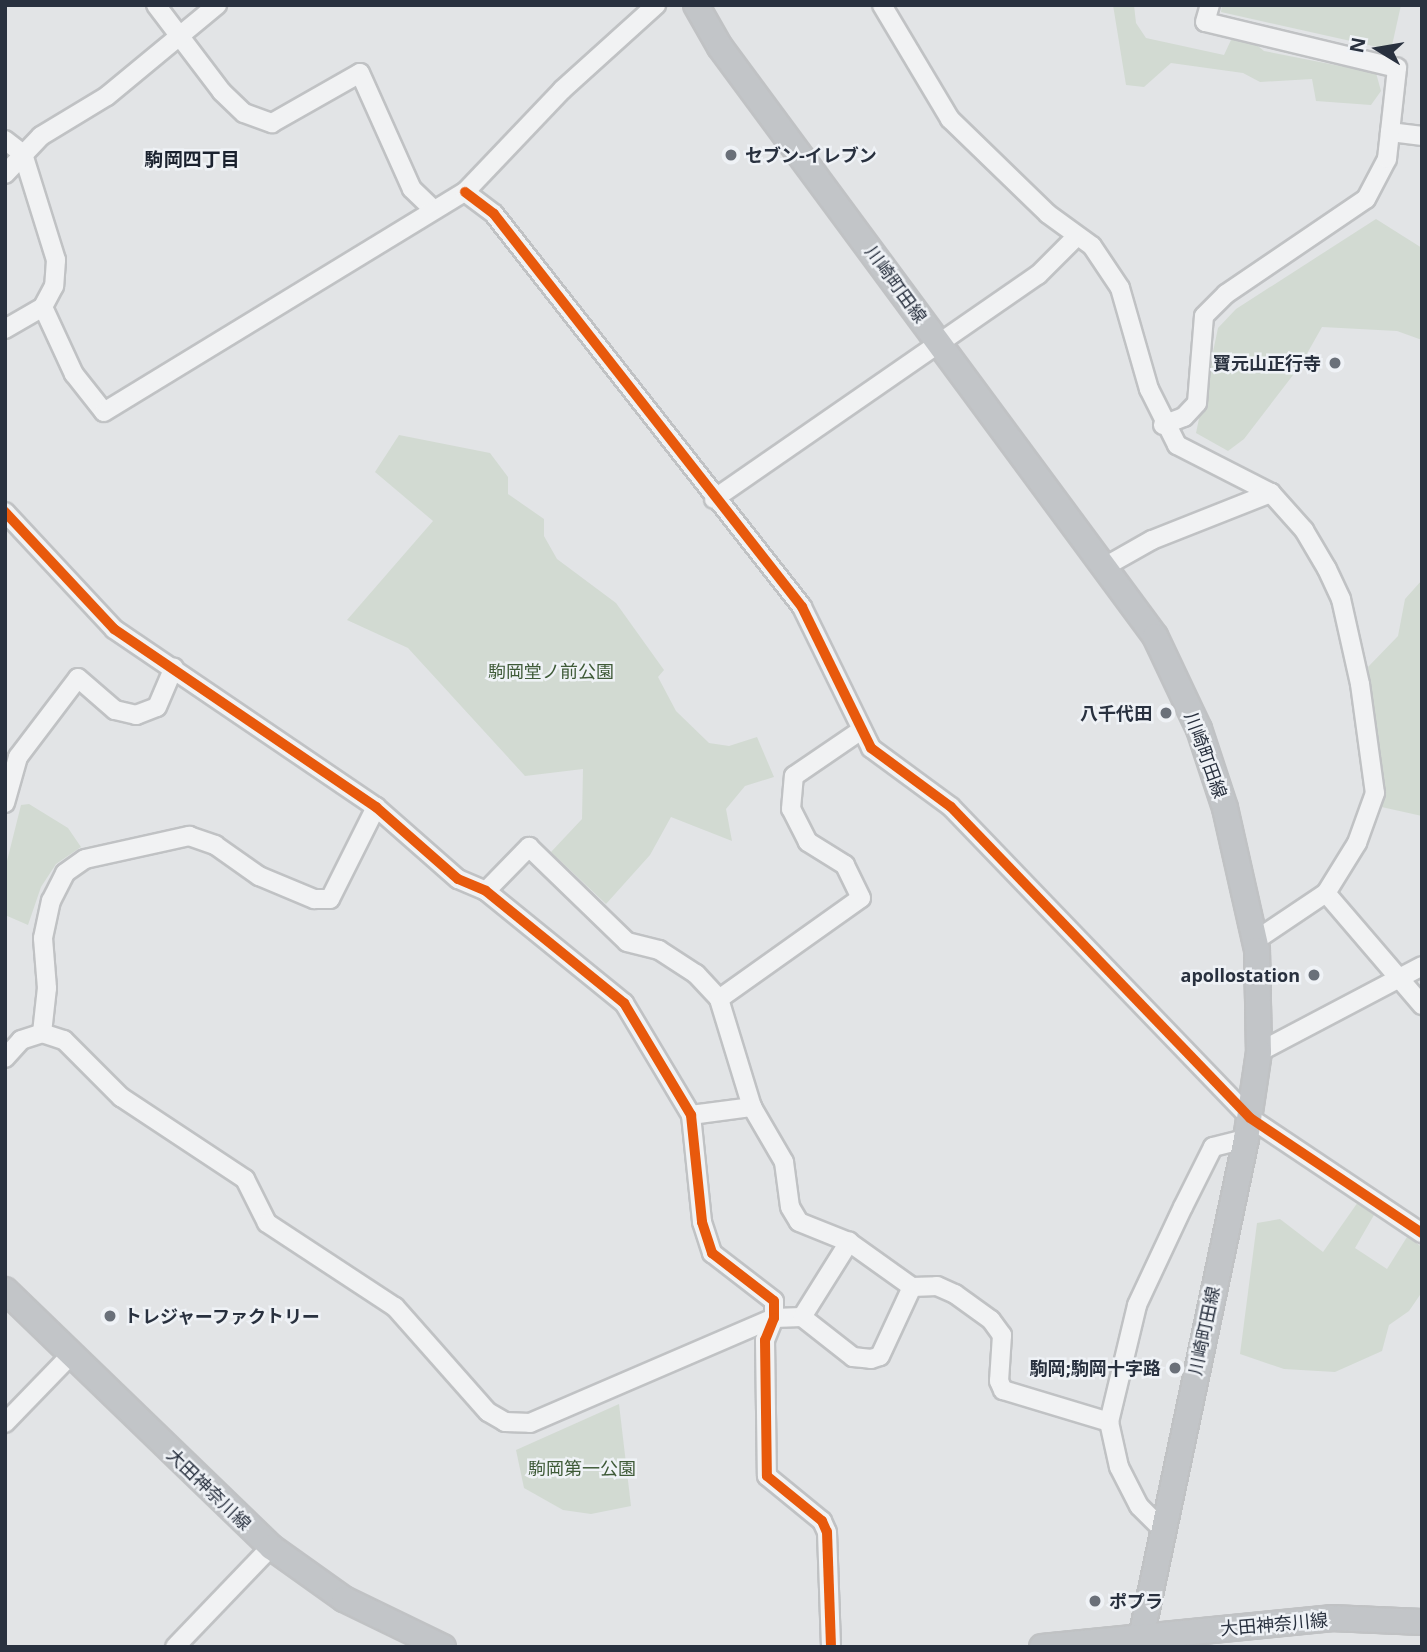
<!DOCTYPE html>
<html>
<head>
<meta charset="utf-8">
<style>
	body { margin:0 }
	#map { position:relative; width:1427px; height:1652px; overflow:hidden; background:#e2e4e6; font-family:"Open Sans","Noto Sans JP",sans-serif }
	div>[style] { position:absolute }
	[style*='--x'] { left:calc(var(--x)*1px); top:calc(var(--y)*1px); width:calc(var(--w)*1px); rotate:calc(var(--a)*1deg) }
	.green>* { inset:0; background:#d2dad2 }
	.roads { filter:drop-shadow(2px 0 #c0c2c4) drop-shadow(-2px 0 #c0c2c4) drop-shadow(0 2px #c0c2c4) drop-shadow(0 -2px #c0c2c4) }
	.street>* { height:18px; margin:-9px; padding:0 9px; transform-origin:9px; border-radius:9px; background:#f1f2f3 }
	.secondary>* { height:24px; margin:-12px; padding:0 12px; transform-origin:12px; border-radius:12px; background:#c2c5c8 }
	.cycleway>* { height:10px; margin:-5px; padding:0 5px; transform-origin:5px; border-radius:5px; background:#e8590c }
	.dots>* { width:19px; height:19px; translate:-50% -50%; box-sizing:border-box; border:4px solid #eff2f6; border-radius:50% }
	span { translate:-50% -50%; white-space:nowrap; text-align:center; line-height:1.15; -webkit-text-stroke:5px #eff2f6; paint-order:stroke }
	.poi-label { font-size:18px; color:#29313f; font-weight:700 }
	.left { translate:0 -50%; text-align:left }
	.right { translate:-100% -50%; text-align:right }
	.street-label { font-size:18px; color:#29313f }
	.park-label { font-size:18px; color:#3e5a37 }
	.neighbourhood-label { font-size:19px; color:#1b222f; font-weight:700 }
	.frame { position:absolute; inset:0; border:7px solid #29313f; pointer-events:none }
	.north { position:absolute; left:1343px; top:14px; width:70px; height:70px; -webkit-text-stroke:5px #eff2f6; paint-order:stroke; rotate:281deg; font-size:19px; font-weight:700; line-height:28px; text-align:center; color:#29313f }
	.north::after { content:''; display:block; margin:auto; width:24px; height:32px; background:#29313f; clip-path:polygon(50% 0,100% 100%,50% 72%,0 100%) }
</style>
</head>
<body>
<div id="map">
	<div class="green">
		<i style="clip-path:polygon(1113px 5px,1134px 5px,1136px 23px,1146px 38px,1224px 55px,1231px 40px,1248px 38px,1264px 51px,1376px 73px,1381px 91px,1371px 105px,1316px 101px,1312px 79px,1260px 82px,1243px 73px,1171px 63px,1144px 87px,1126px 85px)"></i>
		<i style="clip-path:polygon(1222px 5px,1401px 5px,1391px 50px,1221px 12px)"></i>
		<i style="clip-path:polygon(1376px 219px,1422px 248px,1422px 340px,1397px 331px,1322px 327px,1300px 366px,1244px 439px,1228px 451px,1196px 433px,1218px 328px,1236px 309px)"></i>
		<i style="clip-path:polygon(399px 435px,490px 453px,508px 477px,508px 494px,544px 519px,544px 536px,557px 559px,616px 603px,664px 670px,658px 677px,676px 711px,709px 743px,729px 746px,757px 737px,774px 777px,745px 786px,726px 809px,732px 841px,671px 817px,650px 855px,606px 904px,551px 852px,582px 819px,583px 769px,525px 776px,408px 648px,347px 620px,433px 521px,375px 472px)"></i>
		<i style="clip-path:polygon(1422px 580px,1422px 816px,1377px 806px,1383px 790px,1368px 667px,1398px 636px,1405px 599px)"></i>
		<i style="clip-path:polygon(29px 804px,68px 828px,81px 847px,56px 864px,41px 887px,28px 925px,5px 915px,5px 869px,21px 805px)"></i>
		<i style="clip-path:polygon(1358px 1202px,1374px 1215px,1355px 1248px,1387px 1269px,1407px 1237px,1422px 1247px,1422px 1292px,1409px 1311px,1389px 1325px,1382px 1351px,1335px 1372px,1284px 1369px,1240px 1354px,1257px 1223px,1280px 1219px,1323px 1252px)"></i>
		<i style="clip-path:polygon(619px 1404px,631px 1506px,591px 1514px,563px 1510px,524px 1488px,516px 1450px)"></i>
	</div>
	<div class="roads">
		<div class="street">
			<i style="--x:156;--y:5;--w:109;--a:52.8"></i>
			<i style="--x:222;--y:92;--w:30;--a:44"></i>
			<i style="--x:244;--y:113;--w:30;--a:20"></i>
			<i style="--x:272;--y:123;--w:101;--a:-29.6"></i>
			<i style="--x:360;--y:73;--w:127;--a:65.9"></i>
			<i style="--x:412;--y:189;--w:30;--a:44"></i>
			<i style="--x:882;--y:5;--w:133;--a:59.2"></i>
			<i style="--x:950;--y:119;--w:136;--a:44.1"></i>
			<i style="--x:1048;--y:214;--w:54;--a:36"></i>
			<i style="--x:1092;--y:246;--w:50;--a:56.3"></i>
			<i style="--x:1120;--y:288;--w:105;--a:74"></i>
			<i style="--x:1149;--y:389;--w:63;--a:63.4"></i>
			<i style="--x:1177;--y:445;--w:106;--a:27.1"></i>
			<i style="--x:1271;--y:493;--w:50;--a:48.3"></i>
			<i style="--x:1304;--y:530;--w:45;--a:59.5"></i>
			<i style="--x:1327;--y:569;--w:33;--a:65"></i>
			<i style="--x:1341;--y:599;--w:87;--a:77.4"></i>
			<i style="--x:1360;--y:684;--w:110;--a:82.2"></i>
			<i style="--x:1375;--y:793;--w:53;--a:109.8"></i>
			<i style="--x:1357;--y:843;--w:59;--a:121.8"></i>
			<i style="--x:1390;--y:132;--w:32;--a:7"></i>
			<i style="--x:5;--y:140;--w:23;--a:38"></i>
			<i style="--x:23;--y:154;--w:111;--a:72.7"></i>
			<i style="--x:56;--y:260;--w:26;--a:94"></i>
			<i style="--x:54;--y:286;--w:24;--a:118"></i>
			<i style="--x:43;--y:307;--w:44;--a:149.9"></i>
			<i style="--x:5;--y:174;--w:52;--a:-46.5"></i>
			<i style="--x:41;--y:136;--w:77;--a:-31.2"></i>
			<i style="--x:107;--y:96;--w:143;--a:-39.6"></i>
			<i style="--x:465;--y:192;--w:36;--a:37"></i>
			<i style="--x:494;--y:214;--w:499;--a:51.9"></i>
			<i style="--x:802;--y:607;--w:157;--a:63.9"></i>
			<i style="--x:871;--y:748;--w:99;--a:36.4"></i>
			<i style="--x:951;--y:807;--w:431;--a:46.1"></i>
			<i style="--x:1250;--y:1118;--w:207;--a:33.8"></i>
			<i style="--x:43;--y:307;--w:74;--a:65.2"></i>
			<i style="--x:74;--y:374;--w:48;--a:51.7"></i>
			<i style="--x:104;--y:412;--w:423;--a:-31.4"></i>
			<i style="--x:465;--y:192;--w:141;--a:-46.4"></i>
			<i style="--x:562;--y:90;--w:127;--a:-42.1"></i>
			<i style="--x:1163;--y:425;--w:22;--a:-21"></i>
			<i style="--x:1184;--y:417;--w:19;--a:-47"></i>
			<i style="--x:1197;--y:403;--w:87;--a:-85.4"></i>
			<i style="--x:1204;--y:316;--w:31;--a:-45"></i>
			<i style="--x:1226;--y:294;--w:169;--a:-34.2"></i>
			<i style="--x:1366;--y:199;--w:45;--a:-62.3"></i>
			<i style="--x:1387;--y:159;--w:92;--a:-83.7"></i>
			<i style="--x:1397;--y:68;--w:197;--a:-166.5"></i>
			<i style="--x:1205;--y:22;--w:18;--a:-74"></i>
			<i style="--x:714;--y:499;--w:394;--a:-34.7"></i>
			<i style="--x:1038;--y:275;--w:55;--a:-45"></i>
			<i style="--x:5;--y:512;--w:160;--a:47"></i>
			<i style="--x:114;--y:629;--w:317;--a:34.2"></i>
			<i style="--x:376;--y:807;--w:109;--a:41.3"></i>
			<i style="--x:458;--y:879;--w:30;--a:23"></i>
			<i style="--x:486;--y:891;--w:178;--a:39.1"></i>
			<i style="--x:624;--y:1003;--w:131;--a:59.1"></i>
			<i style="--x:691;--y:1115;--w:108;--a:84.1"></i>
			<i style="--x:702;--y:1222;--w:33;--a:72"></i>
			<i style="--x:712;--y:1253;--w:78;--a:37.7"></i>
			<i style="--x:774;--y:1301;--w:17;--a:90"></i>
			<i style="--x:774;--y:1318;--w:24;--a:112"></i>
			<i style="--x:765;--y:1340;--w:136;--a:89.2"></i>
			<i style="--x:767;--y:1476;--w:71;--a:39.3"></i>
			<i style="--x:822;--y:1521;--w:12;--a:66"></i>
			<i style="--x:827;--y:1532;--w:115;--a:88"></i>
			<i style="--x:1106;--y:566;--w:53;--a:-29.5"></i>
			<i style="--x:1152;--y:540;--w:128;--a:-21.6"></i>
			<i style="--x:5;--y:803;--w:48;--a:-74.2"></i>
			<i style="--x:18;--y:757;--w:99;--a:-52.8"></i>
			<i style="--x:78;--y:678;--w:49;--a:40.9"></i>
			<i style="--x:115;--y:710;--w:22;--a:13"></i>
			<i style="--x:136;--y:715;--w:22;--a:-21"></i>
			<i style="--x:157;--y:707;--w:43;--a:-67"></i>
			<i style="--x:486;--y:891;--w:62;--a:-45.7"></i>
			<i style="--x:529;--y:847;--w:136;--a:44.1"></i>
			<i style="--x:627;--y:942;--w:33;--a:14"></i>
			<i style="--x:659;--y:950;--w:44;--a:33"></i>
			<i style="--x:696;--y:974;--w:34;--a:47"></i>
			<i style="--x:719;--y:999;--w:113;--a:73"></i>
			<i style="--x:752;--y:1107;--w:64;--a:59.8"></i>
			<i style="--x:784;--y:1162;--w:45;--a:82.4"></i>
			<i style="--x:790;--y:1207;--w:17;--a:59"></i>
			<i style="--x:799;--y:1222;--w:54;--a:21.8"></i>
			<i style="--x:849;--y:1242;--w:77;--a:35.5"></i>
			<i style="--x:912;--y:1287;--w:25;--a:-2"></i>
			<i style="--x:937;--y:1286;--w:20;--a:24"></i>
			<i style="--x:955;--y:1294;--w:44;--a:35.8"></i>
			<i style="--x:991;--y:1320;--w:19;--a:54"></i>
			<i style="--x:1002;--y:1335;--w:46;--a:93.7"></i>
			<i style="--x:999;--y:1381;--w:10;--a:66"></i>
			<i style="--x:1003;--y:1390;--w:111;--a:16.8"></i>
			<i style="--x:1256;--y:940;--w:84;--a:-33.9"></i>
			<i style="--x:1326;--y:893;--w:148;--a:49.4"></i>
			<i style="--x:719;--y:999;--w:174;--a:-35.4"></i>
			<i style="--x:861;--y:898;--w:37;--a:-116"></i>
			<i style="--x:845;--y:865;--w:44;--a:-148.1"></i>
			<i style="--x:808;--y:842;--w:37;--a:-117"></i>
			<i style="--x:791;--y:809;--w:33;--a:-85"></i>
			<i style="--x:794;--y:776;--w:80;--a:-34.3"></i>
			<i style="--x:42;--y:1033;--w:45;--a:-83.7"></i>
			<i style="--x:47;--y:988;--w:50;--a:-94.6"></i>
			<i style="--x:43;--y:938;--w:38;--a:-78"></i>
			<i style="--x:51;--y:901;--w:31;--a:-63"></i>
			<i style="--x:65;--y:873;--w:24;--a:-35"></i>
			<i style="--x:85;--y:859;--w:107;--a:-12.5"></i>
			<i style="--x:189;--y:836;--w:28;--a:19"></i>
			<i style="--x:215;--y:845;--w:54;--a:35.2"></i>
			<i style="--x:259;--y:876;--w:60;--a:22.7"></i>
			<i style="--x:314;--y:899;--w:16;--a:0"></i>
			<i style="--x:330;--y:899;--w:103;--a:-63.4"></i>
			<i style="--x:1259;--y:1052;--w:184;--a:-27.8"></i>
			<i style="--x:5;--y:1058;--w:24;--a:-48"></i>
			<i style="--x:21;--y:1040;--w:22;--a:-18"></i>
			<i style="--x:42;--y:1033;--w:23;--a:18"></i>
			<i style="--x:64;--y:1040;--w:81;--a:45"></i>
			<i style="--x:121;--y:1097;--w:149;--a:33.5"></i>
			<i style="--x:245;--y:1179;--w:49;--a:63.4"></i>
			<i style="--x:267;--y:1223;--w:153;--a:33.3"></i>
			<i style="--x:395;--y:1307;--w:140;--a:48.5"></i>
			<i style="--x:488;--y:1412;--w:20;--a:30"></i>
			<i style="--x:505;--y:1422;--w:25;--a:2"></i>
			<i style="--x:530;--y:1423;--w:266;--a:-23.3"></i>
			<i style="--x:774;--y:1318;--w:28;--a:-2"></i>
			<i style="--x:802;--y:1317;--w:89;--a:-57.9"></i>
			<i style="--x:691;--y:1115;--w:62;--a:-7.5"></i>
			<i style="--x:802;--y:1317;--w:65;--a:38.1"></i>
			<i style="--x:853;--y:1357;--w:18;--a:6"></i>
			<i style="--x:871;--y:1359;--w:9;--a:-18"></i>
			<i style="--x:880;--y:1356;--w:76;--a:-65.1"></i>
			<i style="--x:5;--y:1423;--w:95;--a:-45.9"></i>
			<i style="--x:1161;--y:1528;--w:31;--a:-135"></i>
			<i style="--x:1139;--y:1506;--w:44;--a:-117.1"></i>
			<i style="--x:1119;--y:1467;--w:46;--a:-102.5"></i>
			<i style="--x:1109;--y:1422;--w:120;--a:-76.5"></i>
			<i style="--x:1137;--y:1305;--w:108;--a:-64.9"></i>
			<i style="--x:1183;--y:1207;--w:67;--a:-63.4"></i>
			<i style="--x:1213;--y:1147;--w:34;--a:-14"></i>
			<i style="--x:175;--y:1647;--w:139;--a:-46.2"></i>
		</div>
		<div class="secondary">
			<i style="--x:696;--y:5;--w:48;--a:60.3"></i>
			<i style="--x:720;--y:47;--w:732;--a:53.55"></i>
			<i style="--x:1155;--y:636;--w:103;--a:64.7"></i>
			<i style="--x:1199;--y:729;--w:83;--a:71.8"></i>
			<i style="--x:1225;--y:808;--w:146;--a:77.3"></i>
			<i style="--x:1257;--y:950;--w:102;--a:88.9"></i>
			<i style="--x:1259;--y:1052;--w:88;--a:98.5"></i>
			<i style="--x:1246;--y:1139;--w:519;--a:101.89"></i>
			<i style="--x:5;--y:1290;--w:370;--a:44"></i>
			<i style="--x:271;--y:1547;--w:90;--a:35.5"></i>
			<i style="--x:344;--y:1599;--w:110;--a:25.9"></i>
			<i style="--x:1042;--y:1647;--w:290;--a:-5.7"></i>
			<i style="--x:1331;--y:1618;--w:91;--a:2.5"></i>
		</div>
	</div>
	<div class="cycleway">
		<i style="--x:465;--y:192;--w:36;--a:37"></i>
		<i style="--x:494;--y:214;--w:499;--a:51.9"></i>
		<i style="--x:802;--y:607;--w:157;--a:63.9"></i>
		<i style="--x:871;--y:748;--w:99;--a:36.4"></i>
		<i style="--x:951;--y:807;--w:431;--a:46.1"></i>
		<i style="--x:1250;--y:1118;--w:207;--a:33.8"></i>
		<i style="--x:5;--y:512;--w:160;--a:47"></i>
		<i style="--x:114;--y:629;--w:317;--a:34.2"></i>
		<i style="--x:376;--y:807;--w:109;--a:41.3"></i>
		<i style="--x:458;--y:879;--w:30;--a:23"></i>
		<i style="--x:486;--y:891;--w:178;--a:39.1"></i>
		<i style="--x:624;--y:1003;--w:131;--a:59.1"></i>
		<i style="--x:691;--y:1115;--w:108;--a:84.1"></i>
		<i style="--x:702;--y:1222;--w:33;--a:72"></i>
		<i style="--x:712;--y:1253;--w:78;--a:37.7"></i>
		<i style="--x:774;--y:1301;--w:17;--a:90"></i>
		<i style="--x:774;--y:1318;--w:24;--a:112"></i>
		<i style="--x:765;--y:1340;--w:136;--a:89.2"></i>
		<i style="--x:767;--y:1476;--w:71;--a:39.3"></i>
		<i style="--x:822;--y:1521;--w:12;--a:66"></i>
		<i style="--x:827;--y:1532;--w:115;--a:88"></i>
	</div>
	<div class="dots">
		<i style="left:731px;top:155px;background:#6a7079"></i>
		<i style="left:1335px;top:363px;background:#6a7079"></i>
		<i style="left:1166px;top:713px;background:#6a7079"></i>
		<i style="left:1314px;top:975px;background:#6a7079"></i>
		<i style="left:110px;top:1316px;background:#6a7079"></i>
		<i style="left:1175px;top:1368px;background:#6a7079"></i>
		<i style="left:1095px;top:1601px;background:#6a7079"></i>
	</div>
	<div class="poi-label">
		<span class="left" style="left:745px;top:155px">セブン-イレブン</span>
		<span class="right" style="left:1321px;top:363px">寶元山正行寺</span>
		<span class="right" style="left:1152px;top:713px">八千代田</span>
		<span class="right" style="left:1300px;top:975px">apollostation</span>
		<span class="left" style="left:124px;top:1316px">トレジャーファクトリー</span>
		<span class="right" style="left:1161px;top:1368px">駒岡;駒岡十字路</span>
		<span class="left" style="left:1109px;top:1601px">ポプラ</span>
	</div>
	<div class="street-label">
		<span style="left:896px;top:284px;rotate:54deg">川崎町田線</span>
		<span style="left:1206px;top:755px;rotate:70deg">川崎町田線</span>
		<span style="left:1204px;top:1331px;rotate:-78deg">川崎町田線</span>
		<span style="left:209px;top:1489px;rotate:44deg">大田神奈川線</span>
		<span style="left:1274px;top:1624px;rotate:-5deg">大田神奈川線</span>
	</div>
	<div class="park-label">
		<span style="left:551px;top:671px">駒岡堂ノ前公園</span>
		<span style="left:582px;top:1468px">駒岡第一公園</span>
	</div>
	<div class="neighbourhood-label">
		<span style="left:192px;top:160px">駒岡四丁目</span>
	</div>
	<div class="frame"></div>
	<div class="north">N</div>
</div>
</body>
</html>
